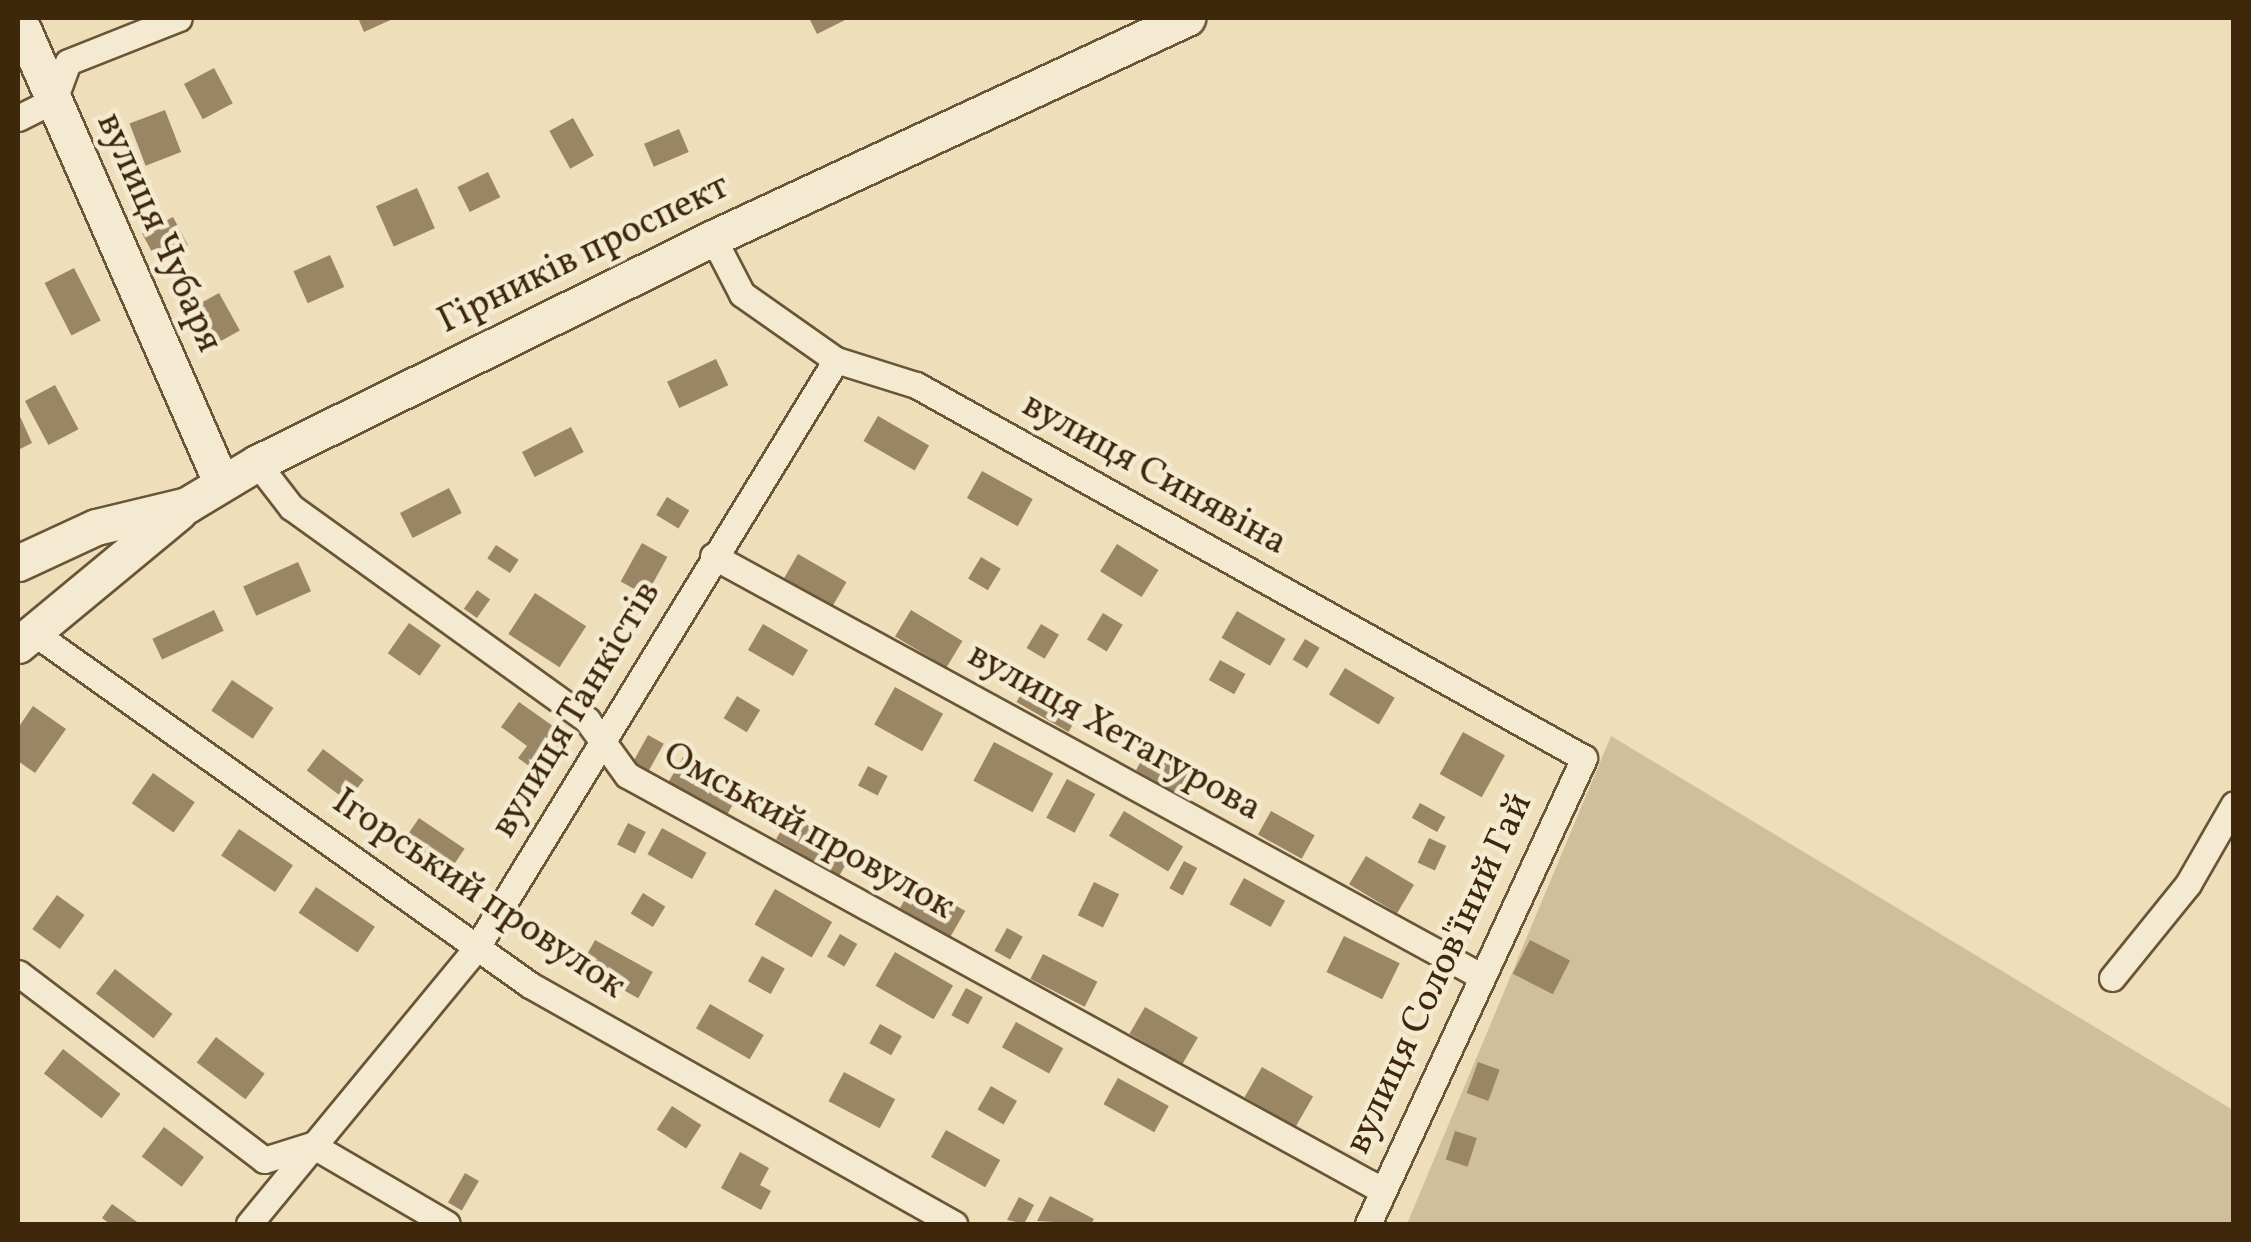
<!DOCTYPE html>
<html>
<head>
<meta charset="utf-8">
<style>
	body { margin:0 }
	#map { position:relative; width:2251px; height:1242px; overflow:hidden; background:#eedeb9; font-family:Vollkorn,serif }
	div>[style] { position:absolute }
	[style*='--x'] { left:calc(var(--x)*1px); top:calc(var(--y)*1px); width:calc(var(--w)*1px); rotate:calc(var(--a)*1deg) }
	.green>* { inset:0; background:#d0bf9b }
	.building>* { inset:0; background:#9a8665; transform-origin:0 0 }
	.roads { filter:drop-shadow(2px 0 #6a5536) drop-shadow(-2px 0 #6a5536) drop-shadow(0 2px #6a5536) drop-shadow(0 -2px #6a5536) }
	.street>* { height:25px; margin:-12.5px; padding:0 12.5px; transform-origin:12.5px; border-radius:12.5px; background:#f4ead2 }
	.secondary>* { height:35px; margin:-17.5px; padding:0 17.5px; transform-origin:17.5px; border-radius:17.5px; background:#f4ead2 }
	span { translate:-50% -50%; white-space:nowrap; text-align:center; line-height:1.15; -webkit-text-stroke:9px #f4ead2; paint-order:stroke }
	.street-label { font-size:38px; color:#3e270b }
	.frame { position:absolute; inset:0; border:20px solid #3e270b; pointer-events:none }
</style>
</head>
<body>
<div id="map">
	<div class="green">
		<i style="clip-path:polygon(1611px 736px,2233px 1110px,2233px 1224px,1407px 1224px)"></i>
	</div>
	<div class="building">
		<i style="clip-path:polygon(358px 18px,395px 18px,364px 32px)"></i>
		<i style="clip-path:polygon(809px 18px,849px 18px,817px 34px)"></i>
		<i style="left:214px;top:68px;width:40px;height:34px;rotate:62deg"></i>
		<i style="left:165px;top:110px;width:45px;height:38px;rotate:69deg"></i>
		<i style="left:573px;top:118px;width:43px;height:27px;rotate:61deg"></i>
		<i style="left:679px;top:129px;width:25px;height:38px;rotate:67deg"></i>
		<i style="left:488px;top:172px;width:28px;height:34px;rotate:64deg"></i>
		<i style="left:417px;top:188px;width:44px;height:45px;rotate:66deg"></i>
		<i style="left:173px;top:217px;width:32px;height:35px;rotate:62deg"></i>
		<i style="left:330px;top:255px;width:35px;height:40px;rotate:66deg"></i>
		<i style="left:74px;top:268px;width:59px;height:33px;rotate:63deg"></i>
		<i style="left:219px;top:293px;width:43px;height:32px;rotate:61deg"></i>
		<i style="left:716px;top:359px;width:29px;height:54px;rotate:65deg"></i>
		<i style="left:55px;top:385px;width:50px;height:34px;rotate:62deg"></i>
		<i style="clip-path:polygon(18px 412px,32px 443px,18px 450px)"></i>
		<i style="left:878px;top:416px;width:59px;height:29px;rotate:30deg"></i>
		<i style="left:571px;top:427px;width:28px;height:55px;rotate:63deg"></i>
		<i style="left:982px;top:471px;width:58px;height:31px;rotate:29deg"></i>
		<i style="left:449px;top:488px;width:28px;height:55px;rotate:63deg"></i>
		<i style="left:667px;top:497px;width:26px;height:21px;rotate:31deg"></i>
		<i style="left:642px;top:543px;width:29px;height:44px;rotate:29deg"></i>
		<i style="left:1117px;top:544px;width:49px;height:32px;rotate:32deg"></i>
		<i style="left:496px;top:545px;width:27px;height:16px;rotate:33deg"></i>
		<i style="left:798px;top:554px;width:56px;height:28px;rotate:30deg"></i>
		<i style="left:981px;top:557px;width:23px;height:25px;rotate:31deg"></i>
		<i style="left:298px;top:562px;width:32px;height:60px;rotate:66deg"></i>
		<i style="left:477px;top:590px;width:16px;height:23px;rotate:35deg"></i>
		<i style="left:535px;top:593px;width:61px;height:49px;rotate:33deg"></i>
		<i style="left:214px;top:610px;width:23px;height:68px;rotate:65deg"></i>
		<i style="left:911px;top:610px;width:60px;height:31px;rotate:31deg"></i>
		<i style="left:1237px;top:611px;width:56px;height:31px;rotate:30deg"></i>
		<i style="left:1103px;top:613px;width:23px;height:31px;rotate:31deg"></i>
		<i style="left:409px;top:623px;width:39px;height:37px;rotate:35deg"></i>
		<i style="left:763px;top:624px;width:52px;height:30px;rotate:30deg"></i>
		<i style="left:1041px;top:624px;width:21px;height:28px;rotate:31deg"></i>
		<i style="left:1305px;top:639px;width:17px;height:24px;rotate:31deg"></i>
		<i style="left:1220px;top:660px;width:29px;height:23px;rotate:29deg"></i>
		<i style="left:1345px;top:668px;width:58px;height:31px;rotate:31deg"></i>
		<i style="left:1031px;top:677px;width:60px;height:29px;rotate:30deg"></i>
		<i style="left:232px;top:680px;width:50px;height:37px;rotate:34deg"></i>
		<i style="left:895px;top:687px;width:55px;height:43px;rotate:29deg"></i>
		<i style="left:737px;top:696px;width:27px;height:26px;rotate:31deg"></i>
		<i style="clip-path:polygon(519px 702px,567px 736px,539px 773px,518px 758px,527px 746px,501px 727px)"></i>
		<i style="clip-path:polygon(33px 706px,66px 729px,35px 773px,18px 761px,18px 728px)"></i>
		<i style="left:1463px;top:732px;width:48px;height:48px;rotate:29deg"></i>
		<i style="left:648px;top:735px;width:18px;height:37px;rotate:29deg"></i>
		<i style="left:994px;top:742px;width:67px;height:44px;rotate:28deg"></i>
		<i style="left:1150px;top:745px;width:58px;height:29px;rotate:29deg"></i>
		<i style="left:323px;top:749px;width:51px;height:27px;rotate:37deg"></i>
		<i style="left:683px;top:757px;width:67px;height:31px;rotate:30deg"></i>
		<i style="left:868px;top:766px;width:22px;height:22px;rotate:27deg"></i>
		<i style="left:153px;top:773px;width:51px;height:37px;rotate:35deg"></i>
		<i style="left:1067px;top:779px;width:32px;height:44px;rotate:28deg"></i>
		<i style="left:1420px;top:803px;width:29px;height:17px;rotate:29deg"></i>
		<i style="left:1124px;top:811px;width:69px;height:29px;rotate:31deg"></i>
		<i style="left:1271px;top:811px;width:50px;height:27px;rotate:29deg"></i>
		<i style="left:790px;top:815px;width:73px;height:28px;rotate:30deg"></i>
		<i style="left:419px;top:818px;width:55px;height:29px;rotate:34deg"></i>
		<i style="left:628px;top:823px;width:20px;height:24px;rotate:27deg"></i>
		<i style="left:662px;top:828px;width:51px;height:30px;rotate:29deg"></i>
		<i style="left:239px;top:829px;width:65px;height:32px;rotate:34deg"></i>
		<i style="left:1429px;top:838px;width:19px;height:27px;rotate:25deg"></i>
		<i style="left:1366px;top:856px;width:56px;height:33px;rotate:31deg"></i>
		<i style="left:1184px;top:861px;width:15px;height:31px;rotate:28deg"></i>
		<i style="left:1244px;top:878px;width:47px;height:30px;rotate:29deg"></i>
		<i style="left:915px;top:882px;width:58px;height:30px;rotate:30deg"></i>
		<i style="left:1094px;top:882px;width:28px;height:37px;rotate:26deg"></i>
		<i style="left:316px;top:887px;width:71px;height:31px;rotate:34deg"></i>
		<i style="left:775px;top:889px;width:66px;height:41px;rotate:30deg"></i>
		<i style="left:643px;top:893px;width:26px;height:24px;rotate:31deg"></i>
		<i style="left:57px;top:895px;width:34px;height:42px;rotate:36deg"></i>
		<i style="left:1007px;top:928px;width:18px;height:26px;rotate:29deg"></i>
		<i style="left:840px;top:934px;width:20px;height:26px;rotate:30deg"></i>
		<i style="left:1344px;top:936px;width:62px;height:40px;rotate:26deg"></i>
		<i style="left:595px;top:940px;width:66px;height:30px;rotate:29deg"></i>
		<i style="left:1530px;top:940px;width:45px;height:38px;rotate:27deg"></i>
		<i style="left:895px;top:952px;width:67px;height:39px;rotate:30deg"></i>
		<i style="left:1043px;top:954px;width:61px;height:28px;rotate:27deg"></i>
		<i style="left:762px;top:956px;width:26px;height:29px;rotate:29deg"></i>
		<i style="left:115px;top:969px;width:73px;height:31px;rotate:38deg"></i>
		<i style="left:966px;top:988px;width:19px;height:31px;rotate:28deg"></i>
		<i style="left:710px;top:1004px;width:62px;height:28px;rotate:30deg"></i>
		<i style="left:1145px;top:1007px;width:61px;height:31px;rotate:30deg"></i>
		<i style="left:1016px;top:1022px;width:54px;height:29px;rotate:29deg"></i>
		<i style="left:880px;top:1024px;width:25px;height:22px;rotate:29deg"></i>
		<i style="left:216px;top:1037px;width:61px;height:32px;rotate:37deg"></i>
		<i style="left:63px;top:1049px;width:73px;height:31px;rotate:38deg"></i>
		<i style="left:1478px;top:1062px;width:23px;height:33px;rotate:20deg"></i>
		<i style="left:1262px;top:1067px;width:59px;height:35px;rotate:30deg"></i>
		<i style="left:844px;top:1072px;width:58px;height:33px;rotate:28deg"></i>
		<i style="left:1118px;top:1078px;width:58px;height:30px;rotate:29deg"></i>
		<i style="left:991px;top:1086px;width:30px;height:27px;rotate:30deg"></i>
		<i style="left:672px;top:1106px;width:35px;height:28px;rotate:33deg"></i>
		<i style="left:164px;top:1127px;width:50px;height:37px;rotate:37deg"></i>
		<i style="left:946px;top:1130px;width:62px;height:31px;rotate:29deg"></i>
		<i style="left:1455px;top:1131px;width:23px;height:30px;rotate:18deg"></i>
		<i style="clip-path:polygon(740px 1152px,769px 1168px,760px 1185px,771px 1191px,761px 1210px,721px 1188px)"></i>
		<i style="left:465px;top:1173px;width:16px;height:34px;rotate:30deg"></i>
		<i style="clip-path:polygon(1050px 1196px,1094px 1219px,1091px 1224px,1037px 1221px)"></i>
		<i style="clip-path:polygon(1019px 1197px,1034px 1205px,1024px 1224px,1007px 1220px)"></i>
		<i style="clip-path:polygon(112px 1204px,140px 1224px,110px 1224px,102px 1218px)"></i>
	</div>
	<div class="roads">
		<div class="street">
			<i style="--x:18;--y:118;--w:40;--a:-26.6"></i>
			<i style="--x:54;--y:100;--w:40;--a:-69.8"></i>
			<i style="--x:68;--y:62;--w:119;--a:-21.6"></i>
			<i style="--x:713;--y:238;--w:63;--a:62.6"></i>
			<i style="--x:742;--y:294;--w:115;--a:35.1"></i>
			<i style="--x:836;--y:360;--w:84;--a:17.4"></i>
			<i style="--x:916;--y:385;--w:765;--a:29.18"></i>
			<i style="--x:1584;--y:758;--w:514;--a:114.87"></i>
			<i style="--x:257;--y:463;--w:56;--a:52.3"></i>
			<i style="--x:291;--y:507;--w:365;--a:35.7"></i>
			<i style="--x:587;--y:720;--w:68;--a:54"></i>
			<i style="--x:627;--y:775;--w:859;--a:28.8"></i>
			<i style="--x:713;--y:556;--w:873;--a:28.68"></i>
			<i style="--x:30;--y:630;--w:613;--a:35.37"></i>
			<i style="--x:530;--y:985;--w:487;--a:29.4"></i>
			<i style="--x:18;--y:973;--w:309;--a:37.2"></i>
			<i style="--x:264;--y:1160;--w:50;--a:-17.4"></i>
			<i style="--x:2112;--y:978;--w:121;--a:-51"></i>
			<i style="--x:2188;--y:884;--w:92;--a:-60.1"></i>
			<i style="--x:312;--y:1145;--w:156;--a:30.3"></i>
			<i style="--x:249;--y:1224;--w:359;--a:-50.5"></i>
			<i style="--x:477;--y:947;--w:688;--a:-58.55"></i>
		</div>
		<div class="secondary">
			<i style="--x:18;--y:18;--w:506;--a:66.37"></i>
			<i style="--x:18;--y:563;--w:86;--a:-24.8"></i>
			<i style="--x:96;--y:527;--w:94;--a:-13.6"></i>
			<i style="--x:187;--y:505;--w:82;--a:-31"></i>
			<i style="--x:257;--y:463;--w:508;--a:-26.26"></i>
			<i style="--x:713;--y:238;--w:523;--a:-24.9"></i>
			<i style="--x:18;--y:645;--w:209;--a:-39.6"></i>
		</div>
	</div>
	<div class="street-label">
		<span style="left:158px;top:233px;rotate:66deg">вулиця Чубаря</span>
		<span style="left:584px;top:255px;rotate:-26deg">Гірників проспект</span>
		<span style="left:1154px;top:475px;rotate:29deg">вулиця Синявіна</span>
		<span style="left:577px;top:710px;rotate:-59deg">вулиця Танкістів</span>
		<span style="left:1114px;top:733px;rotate:29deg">вулиця Хетагурова</span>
		<span style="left:808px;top:832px;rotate:29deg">Омський провулок</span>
		<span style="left:478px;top:895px;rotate:34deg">Ігорський провулок</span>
		<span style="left:1440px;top:974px;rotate:-65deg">вулиця Солов'їний Гай</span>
	</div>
	<div class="frame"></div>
</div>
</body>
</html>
